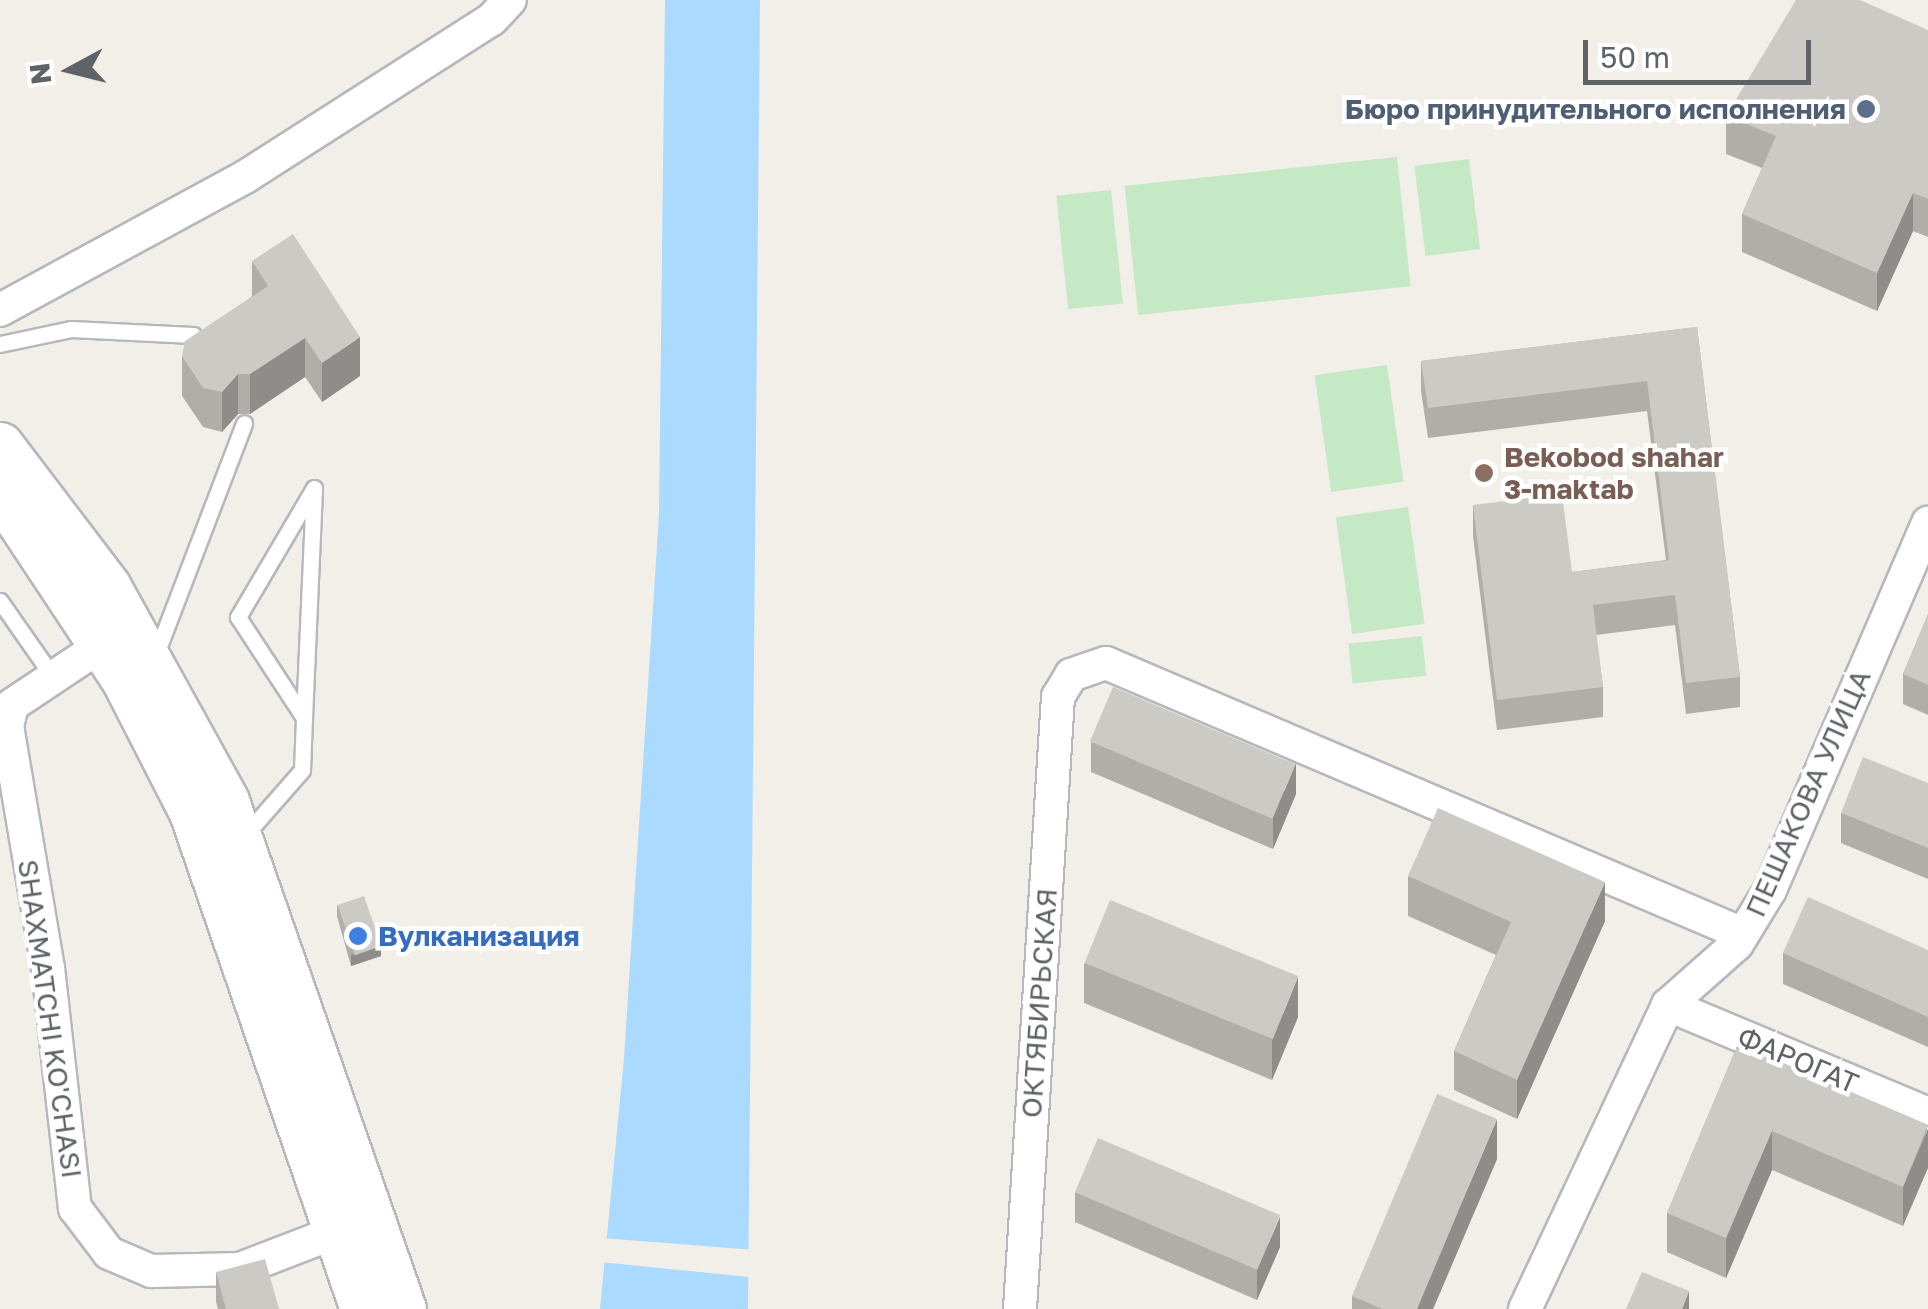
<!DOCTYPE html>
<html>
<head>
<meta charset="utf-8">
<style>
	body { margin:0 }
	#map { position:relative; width:1928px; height:1309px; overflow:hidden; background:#f1efe8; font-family:"Golos Text",sans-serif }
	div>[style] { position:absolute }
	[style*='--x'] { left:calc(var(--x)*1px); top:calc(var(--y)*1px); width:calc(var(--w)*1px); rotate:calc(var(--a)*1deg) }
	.green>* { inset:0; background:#c5e8c5; transform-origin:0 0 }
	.water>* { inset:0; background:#aadaff }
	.pier>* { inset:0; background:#f1efe8 }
	.roads { filter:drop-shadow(2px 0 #b5b8bc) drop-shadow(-2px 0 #b5b8bc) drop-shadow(0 2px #b5b8bc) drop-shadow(0 -2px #b5b8bc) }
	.lane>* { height:15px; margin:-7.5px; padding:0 7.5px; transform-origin:7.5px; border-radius:7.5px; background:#fff }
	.street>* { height:32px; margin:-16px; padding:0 16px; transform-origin:16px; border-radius:16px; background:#fff }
	.secondary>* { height:45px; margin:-22.5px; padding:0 22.5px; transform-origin:22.5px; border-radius:22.5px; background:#fff }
	.wall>* { inset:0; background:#afaea9 }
	.shaded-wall>* { inset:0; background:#8f8d8a }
	.building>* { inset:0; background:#cccac5; transform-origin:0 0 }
	.dots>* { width:28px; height:28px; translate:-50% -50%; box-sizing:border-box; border:5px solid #fff; border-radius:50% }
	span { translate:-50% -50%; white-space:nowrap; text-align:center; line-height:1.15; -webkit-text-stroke:9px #fff; paint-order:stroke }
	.service-label { font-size:28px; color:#4e5e75; font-weight:700 }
	.right { translate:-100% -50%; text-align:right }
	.education-label { font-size:28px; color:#785e54; font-weight:700 }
	.left { translate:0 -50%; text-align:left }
	.street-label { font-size:28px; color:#5f6368 }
	.shop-label { font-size:28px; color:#366cbe; font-weight:700 }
	.north { position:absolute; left:20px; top:20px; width:100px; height:100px; -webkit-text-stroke:8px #fff; paint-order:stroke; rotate:263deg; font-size:28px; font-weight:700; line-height:40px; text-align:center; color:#5f6368 }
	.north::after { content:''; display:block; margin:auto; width:35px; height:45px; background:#5f6368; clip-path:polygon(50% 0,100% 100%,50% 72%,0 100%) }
	.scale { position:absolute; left:1583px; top:40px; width:228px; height:45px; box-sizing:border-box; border:5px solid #5f6368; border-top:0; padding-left:12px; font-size:30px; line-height:35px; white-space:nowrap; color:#5f6368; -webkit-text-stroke:8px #fff; paint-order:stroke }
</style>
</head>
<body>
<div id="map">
	<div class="green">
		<i style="left:1397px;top:157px;width:130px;height:274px;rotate:84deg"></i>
		<i style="left:1469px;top:159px;width:91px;height:55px;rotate:83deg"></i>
		<i style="left:1111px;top:190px;width:114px;height:55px;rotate:84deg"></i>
		<i style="left:1387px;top:365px;width:118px;height:73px;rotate:82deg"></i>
		<i style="left:1408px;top:507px;width:118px;height:73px;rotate:82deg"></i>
		<i style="left:1422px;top:636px;width:40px;height:74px;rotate:84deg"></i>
	</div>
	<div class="water">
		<i style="clip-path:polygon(665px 0,760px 0,748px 1309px,600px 1309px,624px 1058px,659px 514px)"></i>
	</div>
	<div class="pier">
		<i style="clip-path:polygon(602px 1238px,755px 1250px,755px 1254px,749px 1277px,600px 1262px)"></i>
	</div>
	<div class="roads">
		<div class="lane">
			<i style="--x:0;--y:344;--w:73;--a:-11.9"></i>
			<i style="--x:71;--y:329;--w:122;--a:2.8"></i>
			<i style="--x:193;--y:335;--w:17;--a:62"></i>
			<i style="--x:0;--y:601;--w:93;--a:55.1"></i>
			<i style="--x:156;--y:654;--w:247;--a:-69.1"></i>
			<i style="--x:246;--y:834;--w:85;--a:-48.8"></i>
			<i style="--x:302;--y:770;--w:52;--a:-87.8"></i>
			<i style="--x:304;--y:718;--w:230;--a:-87.5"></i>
			<i style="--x:314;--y:488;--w:150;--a:120.5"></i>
			<i style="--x:238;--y:617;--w:121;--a:56.8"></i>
		</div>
		<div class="street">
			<i style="--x:0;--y:310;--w:279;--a:-28.5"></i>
			<i style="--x:245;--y:177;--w:293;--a:-32.6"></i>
			<i style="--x:492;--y:19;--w:26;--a:-47"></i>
			<i style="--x:102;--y:645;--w:108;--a:146.3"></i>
			<i style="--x:12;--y:705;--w:22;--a:103"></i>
			<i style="--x:7;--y:726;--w:245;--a:80.4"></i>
			<i style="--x:48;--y:968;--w:242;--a:83.6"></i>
			<i style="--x:75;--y:1208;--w:56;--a:52.9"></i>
			<i style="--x:109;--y:1253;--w:46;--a:23.2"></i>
			<i style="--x:151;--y:1271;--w:89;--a:-1.3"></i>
			<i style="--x:240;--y:1269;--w:122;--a:-21.1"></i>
			<i style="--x:1668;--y:1005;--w:282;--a:22.7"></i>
			<i style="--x:1020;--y:1309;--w:613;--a:-86.45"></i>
			<i style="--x:1058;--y:697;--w:26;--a:-59"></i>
			<i style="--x:1071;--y:675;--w:37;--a:-19"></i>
			<i style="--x:1106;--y:663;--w:692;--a:23.05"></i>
			<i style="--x:1525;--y:1309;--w:336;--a:-64.8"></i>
			<i style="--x:1668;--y:1005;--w:92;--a:-41.5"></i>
			<i style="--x:1737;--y:944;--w:63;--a:-58.6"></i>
			<i style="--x:1770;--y:890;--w:400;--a:-66.7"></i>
		</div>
		<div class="secondary">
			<i style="--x:0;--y:445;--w:178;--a:52.7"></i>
			<i style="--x:108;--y:587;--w:244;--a:61.1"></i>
			<i style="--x:226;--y:801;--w:538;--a:70.79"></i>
			<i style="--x:4;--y:498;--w:219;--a:56.5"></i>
			<i style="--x:125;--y:681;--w:147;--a:62.9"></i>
			<i style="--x:192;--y:812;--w:526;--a:71.01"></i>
		</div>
	</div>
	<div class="wall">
		<i style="clip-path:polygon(1928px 30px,1928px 237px,1913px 231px,1877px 311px,1742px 252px,1742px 214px,1762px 168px,1726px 154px,1726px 116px)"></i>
		<i style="clip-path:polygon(252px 261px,360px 376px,322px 402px,305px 377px,250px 414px,238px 414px,222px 432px,203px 427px,182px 396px,182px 356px,252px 296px)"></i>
		<i style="clip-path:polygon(1697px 327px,1740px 677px,1740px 707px,1686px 714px,1675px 625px,1596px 635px,1603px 687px,1603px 717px,1497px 730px,1473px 536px,1473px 505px,1572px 572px,1666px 560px,1647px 411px,1428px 438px,1421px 391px,1421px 361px)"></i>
		<i style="clip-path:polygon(1928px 614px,1928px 715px,1903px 704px,1903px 674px)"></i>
		<i style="clip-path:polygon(1091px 742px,1296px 794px,1273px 849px,1091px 772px)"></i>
		<i style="clip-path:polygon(1928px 783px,1928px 879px,1841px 843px,1841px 813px)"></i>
		<i style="clip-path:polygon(1408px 876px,1605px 921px,1517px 1119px,1454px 1090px,1454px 1051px,1496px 955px,1408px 916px)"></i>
		<i style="clip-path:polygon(337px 905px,381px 956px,351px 966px,337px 916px)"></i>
		<i style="clip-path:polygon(1928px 950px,1928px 1047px,1783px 984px,1783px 953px)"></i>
		<i style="clip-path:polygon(1084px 963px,1298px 1017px,1272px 1080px,1084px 1003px)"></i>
		<i style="clip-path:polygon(1738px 1044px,1928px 1125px,1903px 1226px,1772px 1170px,1726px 1278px,1667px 1252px,1667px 1213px)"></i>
		<i style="clip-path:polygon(1497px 1159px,1433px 1309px,1352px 1309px,1352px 1296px)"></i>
		<i style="clip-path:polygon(1075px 1192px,1280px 1247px,1257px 1300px,1075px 1222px)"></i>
		<i style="clip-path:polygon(216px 1272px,279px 1309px,218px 1309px,216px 1302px)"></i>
	</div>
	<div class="shaded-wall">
		<i style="clip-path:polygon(1913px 193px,1913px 231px,1877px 311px,1877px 273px)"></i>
		<i style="clip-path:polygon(360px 337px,360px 376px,322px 402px,322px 363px)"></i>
		<i style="clip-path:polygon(305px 338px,305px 377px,250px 414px,250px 374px)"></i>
		<i style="clip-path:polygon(238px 374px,238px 414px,222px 432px,222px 392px)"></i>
		<i style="clip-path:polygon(1296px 763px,1296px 794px,1273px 849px,1273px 818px)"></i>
		<i style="clip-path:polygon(1605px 882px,1605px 921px,1517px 1119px,1517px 1080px)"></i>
		<i style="clip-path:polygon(381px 946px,381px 956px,351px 966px,351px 955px)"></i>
		<i style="clip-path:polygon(1298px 977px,1298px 1017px,1272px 1080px,1272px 1041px)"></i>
		<i style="clip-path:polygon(1497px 1119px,1497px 1159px,1433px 1309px,1417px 1309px)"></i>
		<i style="clip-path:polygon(1928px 1129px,1928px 1168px,1903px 1226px,1903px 1187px)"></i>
		<i style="clip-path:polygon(1772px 1131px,1772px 1170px,1726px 1278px,1726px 1238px)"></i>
		<i style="clip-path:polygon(1280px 1217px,1280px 1247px,1257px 1300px,1257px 1270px)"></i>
		<i style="clip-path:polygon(1689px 1291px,1689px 1309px,1682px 1309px)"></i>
	</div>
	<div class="building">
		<i style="clip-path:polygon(1796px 0,1860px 0,1928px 30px,1928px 199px,1913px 193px,1877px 273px,1742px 214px,1776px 136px,1726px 116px)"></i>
		<i style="clip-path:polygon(293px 234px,360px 337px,322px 363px,305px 338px,250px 374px,238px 374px,222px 392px,203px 388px,182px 356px,185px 341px,268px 286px,252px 261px)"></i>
		<i style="clip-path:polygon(1697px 327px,1740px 677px,1686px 683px,1675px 595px,1593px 605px,1603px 687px,1497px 700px,1473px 505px,1562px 494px,1572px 572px,1669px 560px,1647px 381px,1428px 408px,1421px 361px)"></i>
		<i style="clip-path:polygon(1928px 614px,1928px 685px,1903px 674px)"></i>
		<i style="left:1113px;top:687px;width:198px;height:59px;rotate:23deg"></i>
		<i style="clip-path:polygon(1863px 757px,1928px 783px,1928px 848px,1841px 813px)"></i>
		<i style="clip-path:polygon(1438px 808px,1605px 882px,1517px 1080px,1454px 1051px,1511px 922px,1408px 876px)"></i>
		<i style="left:364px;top:896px;width:53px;height:28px;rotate:71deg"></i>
		<i style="clip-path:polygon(1808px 897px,1928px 950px,1928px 1017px,1783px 953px)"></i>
		<i style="left:1110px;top:900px;width:203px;height:68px;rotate:22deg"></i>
		<i style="clip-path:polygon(1738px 1044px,1928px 1125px,1903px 1187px,1772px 1131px,1726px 1238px,1667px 1213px)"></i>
		<i style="clip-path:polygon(1437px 1094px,1497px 1119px,1417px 1309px,1382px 1309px,1352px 1296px)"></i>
		<i style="left:1098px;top:1138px;width:198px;height:59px;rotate:23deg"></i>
		<i style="clip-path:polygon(265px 1259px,279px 1309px,226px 1309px,216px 1272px)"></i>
		<i style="clip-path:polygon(1642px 1272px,1689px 1291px,1682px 1309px,1626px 1309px)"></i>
	</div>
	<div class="dots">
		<i style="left:1866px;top:109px;background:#5c6f8a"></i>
		<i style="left:1484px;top:473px;background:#8d6e63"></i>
		<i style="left:358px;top:936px;background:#3f7fe0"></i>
	</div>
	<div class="service-label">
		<span class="right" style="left:1846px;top:109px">Бюро принудительного исполнения</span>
	</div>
	<div class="education-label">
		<span class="left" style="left:1504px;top:473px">Bekobod shahar<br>3-maktab</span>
	</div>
	<div class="street-label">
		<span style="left:1808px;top:793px;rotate:-66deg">ПЕШАКОВА УЛИЦА</span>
		<span style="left:1039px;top:1003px;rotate:-86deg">ОКТЯБИРЬСКАЯ</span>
		<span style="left:50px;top:1019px;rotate:82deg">SHAXMATCHI KO'CHASI</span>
		<span style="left:1798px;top:1060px;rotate:23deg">ФАРОГАТ</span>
	</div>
	<div class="shop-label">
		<span class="left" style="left:378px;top:936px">Вулканизация</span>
	</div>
	<div class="north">N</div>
	<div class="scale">50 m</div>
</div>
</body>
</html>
